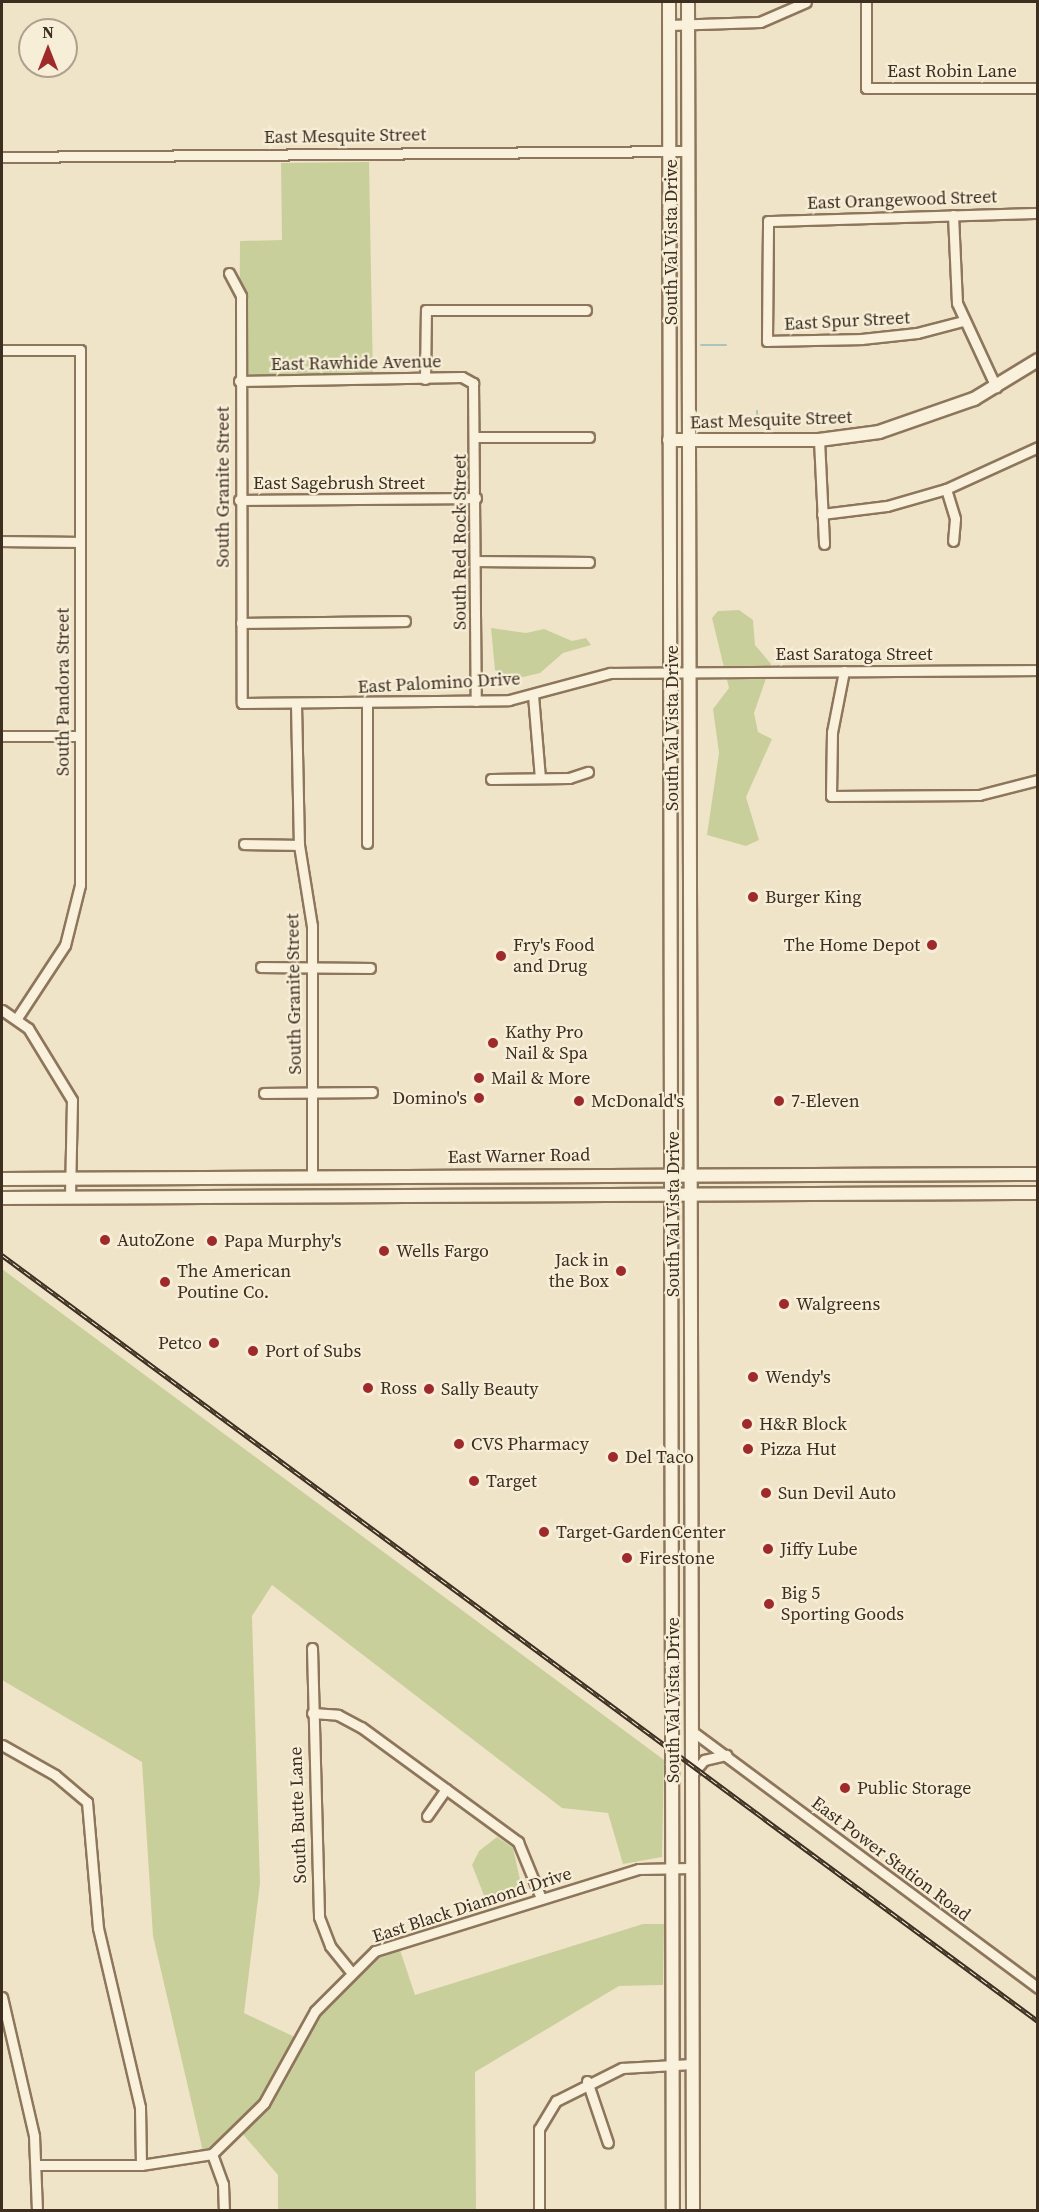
<!DOCTYPE html>
<html>
<head>
<meta charset="utf-8">
<style>
	body { margin:0 }
	#map { position:relative; width:1039px; height:2212px; overflow:hidden; background:#f0e4c8; font-family:"Source Serif 4",serif }
	div>[style] { position:absolute }
	[style*='--x'] { left:calc(var(--x)*1px); top:calc(var(--y)*1px); width:calc(var(--w)*1px); rotate:calc(var(--a)*1deg) }
	.green>* { inset:0; background:#c9cf9b }
	.stream>* { height:2px; margin:-1px; padding:0 1px; transform-origin:1px; border-radius:1px; background:#a9c4bc }
	.roads { filter:drop-shadow(2px 0 #8d765c) drop-shadow(-2px 0 #8d765c) drop-shadow(0 2px #8d765c) drop-shadow(0 -2px #8d765c) }
	.street>* { height:9px; margin:-4.5px; padding:0 4.5px; transform-origin:4.5px; border-radius:4.5px; background:#faf1dc }
	.secondary>* { height:12px; margin:-6px; padding:0 6px; transform-origin:6px; border-radius:6px; background:#faf1dc }
	.rail>* { height:4.5px; margin-top:-2.25px; transform-origin:0; background:repeating-linear-gradient(90deg,#f7eed8 0 7px,#3d2e20 0 14px); box-sizing:border-box; border-block:2px solid #3d2e20 }
	.dots>* { width:16px; height:16px; translate:-50% -50%; box-sizing:border-box; border:3px solid #f7eed8; border-radius:50% }
	span { translate:-50% -50%; white-space:nowrap; text-align:center; line-height:1.15; -webkit-text-stroke:4.5px #f7eed8; paint-order:stroke }
	.street-label { font-size:18px; color:#3d2e20 }
	.poi-label { font-size:18px; color:#3d2e20 }
	.left { translate:0 -50%; text-align:left }
	.right { translate:-100% -50%; text-align:right }
	.frame { position:absolute; inset:0; border:3px solid #3d2e20; pointer-events:none }
	.north { position:absolute; left:18px; top:18px; width:60px; height:60px; box-sizing:border-box; background:#f7eed8; border:2px solid #ada18e; border-radius:50%; rotate:0deg; font-size:16px; font-weight:700; line-height:24px; text-align:center; color:#3d2e20 }
	.north::after { content:''; display:block; margin:auto; width:21px; height:27px; background:#9e2a2b; clip-path:polygon(50% 0,100% 100%,50% 72%,0 100%) }
</style>
</head>
<body>
<div id="map">
	<div class="green">
		<i style="clip-path:polygon(369px 162px,373px 379px,239px 381px,240px 241px,282px 240px,281px 163px)"></i>
		<i style="clip-path:polygon(739px 610px,753px 620px,755px 645px,771px 664px,754px 713px,758px 732px,772px 739px,746px 797px,759px 840px,746px 846px,707px 835px,719px 753px,713px 709px,729px 688px,712px 618px,718px 611px)"></i>
		<i style="clip-path:polygon(491px 628px,526px 633px,544px 629px,572px 641px,586px 638px,591px 645px,563px 653px,540px 673px,515px 679px,495px 670px)"></i>
		<i style="clip-path:polygon(2px 1269px,664px 1760px,662px 1857px,623px 1864px,608px 1813px,562px 1808px,272px 1585px,252px 1616px,260px 1883px,244px 2013px,299px 2039px,315px 2011px,375px 1951px,398px 1944px,415px 1995px,643px 1924px,664px 1924px,663px 1985px,619px 1986px,475px 2072px,476px 2210px,278px 2210px,278px 2175px,241px 2132px,204px 2156px,153px 1936px,142px 1762px,2px 1680px)"></i>
		<i style="clip-path:polygon(497px 1837px,513px 1848px,523px 1893px,487px 1903px,472px 1865px,479px 1851px)"></i>
	</div>
	<div class="stream">
		<i style="--x:701;--y:345;--w:25;--a:0"></i>
		<i style="--x:757;--y:411;--w:17;--a:87"></i>
	</div>
	<div class="roads">
		<div class="street">
			<i style="--x:866;--y:2;--w:86;--a:90"></i>
			<i style="--x:866;--y:88;--w:172;--a:0"></i>
			<i style="--x:669;--y:25;--w:91;--a:-1.9"></i>
			<i style="--x:760;--y:22;--w:50;--a:-23.5"></i>
			<i style="--x:2;--y:157;--w:686;--a:-0.5"></i>
			<i style="--x:953;--y:215;--w:88;--a:87.4"></i>
			<i style="--x:957;--y:303;--w:93;--a:65.1"></i>
			<i style="--x:229;--y:273;--w:26;--a:62"></i>
			<i style="--x:241;--y:296;--w:407;--a:89.9"></i>
			<i style="--x:242;--y:703;--w:267;--a:-0.6"></i>
			<i style="--x:509;--y:700;--w:105;--a:-15"></i>
			<i style="--x:610;--y:673;--w:428;--a:-0.4"></i>
			<i style="--x:963;--y:321;--w:48;--a:165.4"></i>
			<i style="--x:917;--y:333;--w:56;--a:173.9"></i>
			<i style="--x:861;--y:339;--w:94;--a:178.8"></i>
			<i style="--x:767;--y:341;--w:120;--a:-89.5"></i>
			<i style="--x:768;--y:221;--w:270;--a:-1.7"></i>
			<i style="--x:2;--y:350;--w:78;--a:0"></i>
			<i style="--x:80;--y:350;--w:535;--a:90"></i>
			<i style="--x:80;--y:885;--w:62;--a:104"></i>
			<i style="--x:65;--y:945;--w:87;--a:123.3"></i>
			<i style="--x:425;--y:379;--w:69;--a:-89.2"></i>
			<i style="--x:426;--y:310;--w:160;--a:0"></i>
			<i style="--x:239;--y:381;--w:223;--a:-1"></i>
			<i style="--x:462;--y:377;--w:13;--a:29"></i>
			<i style="--x:473;--y:383;--w:318;--a:89.5"></i>
			<i style="--x:476;--y:437;--w:113;--a:0"></i>
			<i style="--x:819;--y:440;--w:104;--a:87.2"></i>
			<i style="--x:946;--y:489;--w:31;--a:73"></i>
			<i style="--x:955;--y:519;--w:22;--a:95"></i>
			<i style="--x:239;--y:500;--w:237;--a:-0.5"></i>
			<i style="--x:822;--y:514;--w:65;--a:-7"></i>
			<i style="--x:887;--y:506;--w:61;--a:-16.1"></i>
			<i style="--x:946;--y:489;--w:101;--a:-24.5"></i>
			<i style="--x:2;--y:541;--w:77;--a:0.7"></i>
			<i style="--x:476;--y:561;--w:113;--a:0.5"></i>
			<i style="--x:241;--y:623;--w:164;--a:-0.7"></i>
			<i style="--x:844;--y:671;--w:62;--a:101.1"></i>
			<i style="--x:832;--y:732;--w:64;--a:90.9"></i>
			<i style="--x:831;--y:796;--w:148;--a:-0.4"></i>
			<i style="--x:979;--y:795;--w:61;--a:-14.3"></i>
			<i style="--x:533;--y:695;--w:83;--a:85.2"></i>
			<i style="--x:296;--y:704;--w:141;--a:88.8"></i>
			<i style="--x:299;--y:845;--w:82;--a:80.9"></i>
			<i style="--x:312;--y:926;--w:251;--a:90"></i>
			<i style="--x:367;--y:704;--w:139;--a:90"></i>
			<i style="--x:2;--y:736;--w:77;--a:0"></i>
			<i style="--x:491;--y:779;--w:78;--a:-0.7"></i>
			<i style="--x:569;--y:778;--w:20;--a:-18"></i>
			<i style="--x:244;--y:844;--w:55;--a:1"></i>
			<i style="--x:261;--y:967;--w:109;--a:0.5"></i>
			<i style="--x:2;--y:1010;--w:32;--a:35"></i>
			<i style="--x:28;--y:1028;--w:84;--a:58.6"></i>
			<i style="--x:72;--y:1100;--w:98;--a:91.2"></i>
			<i style="--x:264;--y:1093;--w:108;--a:-0.5"></i>
			<i style="--x:312;--y:1648;--w:269;--a:88.5"></i>
			<i style="--x:319;--y:1917;--w:31;--a:69"></i>
			<i style="--x:330;--y:1946;--w:33;--a:51"></i>
			<i style="--x:312;--y:1713;--w:26;--a:4"></i>
			<i style="--x:338;--y:1715;--w:26;--a:28"></i>
			<i style="--x:361;--y:1727;--w:195;--a:36.2"></i>
			<i style="--x:518;--y:1842;--w:61;--a:67.7"></i>
			<i style="--x:692;--y:1731;--w:431;--a:36.6"></i>
			<i style="--x:2;--y:1745;--w:61;--a:29.5"></i>
			<i style="--x:55;--y:1775;--w:42;--a:40.2"></i>
			<i style="--x:87;--y:1802;--w:126;--a:85"></i>
			<i style="--x:98;--y:1928;--w:184;--a:76.8"></i>
			<i style="--x:140;--y:2107;--w:58;--a:89"></i>
			<i style="--x:692;--y:1774;--w:18;--a:-49"></i>
			<i style="--x:704;--y:1760;--w:23;--a:-13"></i>
			<i style="--x:427;--y:1816;--w:33;--a:-55"></i>
			<i style="--x:2;--y:1997;--w:143;--a:77"></i>
			<i style="--x:34;--y:2136;--w:74;--a:87.7"></i>
			<i style="--x:587;--y:2081;--w:65;--a:71.3"></i>
			<i style="--x:212;--y:2154;--w:32;--a:70"></i>
			<i style="--x:223;--y:2184;--w:26;--a:88"></i>
			<i style="--x:36;--y:2165;--w:105;--a:0"></i>
			<i style="--x:141;--y:2165;--w:72;--a:-8.8"></i>
			<i style="--x:212;--y:2154;--w:73;--a:-44.4"></i>
			<i style="--x:264;--y:2103;--w:105;--a:-61"></i>
			<i style="--x:315;--y:2011;--w:85;--a:-45"></i>
			<i style="--x:375;--y:1951;--w:276;--a:-17.3"></i>
			<i style="--x:639;--y:1869;--w:52;--a:-1.1"></i>
			<i style="--x:539;--y:2210;--w:81;--a:-90"></i>
			<i style="--x:539;--y:2129;--w:33;--a:-59"></i>
			<i style="--x:556;--y:2101;--w:74;--a:-26.6"></i>
			<i style="--x:622;--y:2068;--w:70;--a:-3.3"></i>
		</div>
		<div class="secondary">
			<i style="--x:669;--y:2;--w:2208;--a:89.9"></i>
			<i style="--x:688;--y:2;--w:2208;--a:89.87"></i>
			<i style="--x:669;--y:440;--w:150;--a:0"></i>
			<i style="--x:819;--y:440;--w:61;--a:-7.6"></i>
			<i style="--x:879;--y:432;--w:101;--a:-19.2"></i>
			<i style="--x:974;--y:399;--w:75;--a:-31.4"></i>
			<i style="--x:2;--y:1179;--w:1036;--a:-0.28"></i>
			<i style="--x:2;--y:1198;--w:1036;--a:-0.28"></i>
		</div>
	</div>
	<div class="rail">
		<i style="--x:2;--y:1255;--w:1288;--a:36.48"></i>
	</div>
	<div class="dots">
		<i style="left:753px;top:897px;background:#9e2a2b"></i>
		<i style="left:932px;top:945px;background:#9e2a2b"></i>
		<i style="left:501px;top:956px;background:#9e2a2b"></i>
		<i style="left:493px;top:1043px;background:#9e2a2b"></i>
		<i style="left:479px;top:1078px;background:#9e2a2b"></i>
		<i style="left:479px;top:1098px;background:#9e2a2b"></i>
		<i style="left:579px;top:1101px;background:#9e2a2b"></i>
		<i style="left:779px;top:1101px;background:#9e2a2b"></i>
		<i style="left:105px;top:1240px;background:#9e2a2b"></i>
		<i style="left:212px;top:1241px;background:#9e2a2b"></i>
		<i style="left:384px;top:1251px;background:#9e2a2b"></i>
		<i style="left:621px;top:1271px;background:#9e2a2b"></i>
		<i style="left:165px;top:1282px;background:#9e2a2b"></i>
		<i style="left:784px;top:1304px;background:#9e2a2b"></i>
		<i style="left:214px;top:1343px;background:#9e2a2b"></i>
		<i style="left:253px;top:1351px;background:#9e2a2b"></i>
		<i style="left:753px;top:1377px;background:#9e2a2b"></i>
		<i style="left:368px;top:1388px;background:#9e2a2b"></i>
		<i style="left:429px;top:1389px;background:#9e2a2b"></i>
		<i style="left:747px;top:1424px;background:#9e2a2b"></i>
		<i style="left:459px;top:1444px;background:#9e2a2b"></i>
		<i style="left:748px;top:1449px;background:#9e2a2b"></i>
		<i style="left:613px;top:1457px;background:#9e2a2b"></i>
		<i style="left:474px;top:1481px;background:#9e2a2b"></i>
		<i style="left:766px;top:1493px;background:#9e2a2b"></i>
		<i style="left:544px;top:1532px;background:#9e2a2b"></i>
		<i style="left:768px;top:1549px;background:#9e2a2b"></i>
		<i style="left:627px;top:1558px;background:#9e2a2b"></i>
		<i style="left:769px;top:1604px;background:#9e2a2b"></i>
		<i style="left:845px;top:1788px;background:#9e2a2b"></i>
	</div>
	<div class="street-label">
		<span style="left:952px;top:71px">East Robin Lane</span>
		<span style="left:345px;top:136px;rotate:-1deg">East Mesquite Street</span>
		<span style="left:902px;top:200px;rotate:-2deg">East Orangewood Street</span>
		<span style="left:671px;top:242px;rotate:-90deg">South Val Vista Drive</span>
		<span style="left:847px;top:321px;rotate:-3deg">East Spur Street</span>
		<span style="left:356px;top:363px;rotate:-1deg">East Rawhide Avenue</span>
		<span style="left:771px;top:420px;rotate:-2deg">East Mesquite Street</span>
		<span style="left:339px;top:483px">East Sagebrush Street</span>
		<span style="left:223px;top:487px;rotate:-90deg">South Granite Street</span>
		<span style="left:460px;top:542px;rotate:-90deg">South Red Rock Street</span>
		<span style="left:854px;top:654px">East Saratoga Street</span>
		<span style="left:439px;top:683px;rotate:-3deg">East Palomino Drive</span>
		<span style="left:63px;top:692px;rotate:-90deg">South Pandora Street</span>
		<span style="left:672px;top:728px;rotate:-90deg">South Val Vista Drive</span>
		<span style="left:294px;top:994px;rotate:-91deg">South Granite Street</span>
		<span style="left:519px;top:1156px;rotate:-1deg">East Warner Road</span>
		<span style="left:673px;top:1214px;rotate:-90deg">South Val Vista Drive</span>
		<span style="left:673px;top:1700px;rotate:-90deg">South Val Vista Drive</span>
		<span style="left:298px;top:1815px;rotate:-92deg">South Butte Lane</span>
		<span style="left:891px;top:1859px;rotate:37deg">East Power Station Road</span>
		<span style="left:472px;top:1905px;rotate:-18deg">East Black Diamond Drive</span>
	</div>
	<div class="poi-label">
		<span class="left" style="left:765px;top:897px">Burger King</span>
		<span class="right" style="left:920px;top:945px">The Home Depot</span>
		<span class="left" style="left:513px;top:956px">Fry's Food<br>and Drug</span>
		<span class="left" style="left:505px;top:1043px">Kathy Pro<br>Nail &amp; Spa</span>
		<span class="left" style="left:491px;top:1078px">Mail &amp; More</span>
		<span class="right" style="left:467px;top:1098px">Domino's</span>
		<span class="left" style="left:591px;top:1101px">McDonald's</span>
		<span class="left" style="left:791px;top:1101px">7-Eleven</span>
		<span class="left" style="left:117px;top:1240px">AutoZone</span>
		<span class="left" style="left:224px;top:1241px">Papa Murphy's</span>
		<span class="left" style="left:396px;top:1251px">Wells Fargo</span>
		<span class="right" style="left:609px;top:1271px">Jack in<br>the Box</span>
		<span class="left" style="left:177px;top:1282px">The American<br>Poutine Co.</span>
		<span class="left" style="left:796px;top:1304px">Walgreens</span>
		<span class="right" style="left:202px;top:1343px">Petco</span>
		<span class="left" style="left:265px;top:1351px">Port of Subs</span>
		<span class="left" style="left:765px;top:1377px">Wendy's</span>
		<span class="left" style="left:380px;top:1388px">Ross</span>
		<span class="left" style="left:441px;top:1389px">Sally Beauty</span>
		<span class="left" style="left:759px;top:1424px">H&amp;R Block</span>
		<span class="left" style="left:471px;top:1444px">CVS Pharmacy</span>
		<span class="left" style="left:760px;top:1449px">Pizza Hut</span>
		<span class="left" style="left:625px;top:1457px">Del Taco</span>
		<span class="left" style="left:486px;top:1481px">Target</span>
		<span class="left" style="left:778px;top:1493px">Sun Devil Auto</span>
		<span class="left" style="left:556px;top:1532px">Target-GardenCenter</span>
		<span class="left" style="left:780px;top:1549px">Jiffy Lube</span>
		<span class="left" style="left:639px;top:1558px">Firestone</span>
		<span class="left" style="left:781px;top:1604px">Big 5<br>Sporting Goods</span>
		<span class="left" style="left:857px;top:1788px">Public Storage</span>
	</div>
	<div class="frame"></div>
	<div class="north">N</div>
</div>
</body>
</html>
